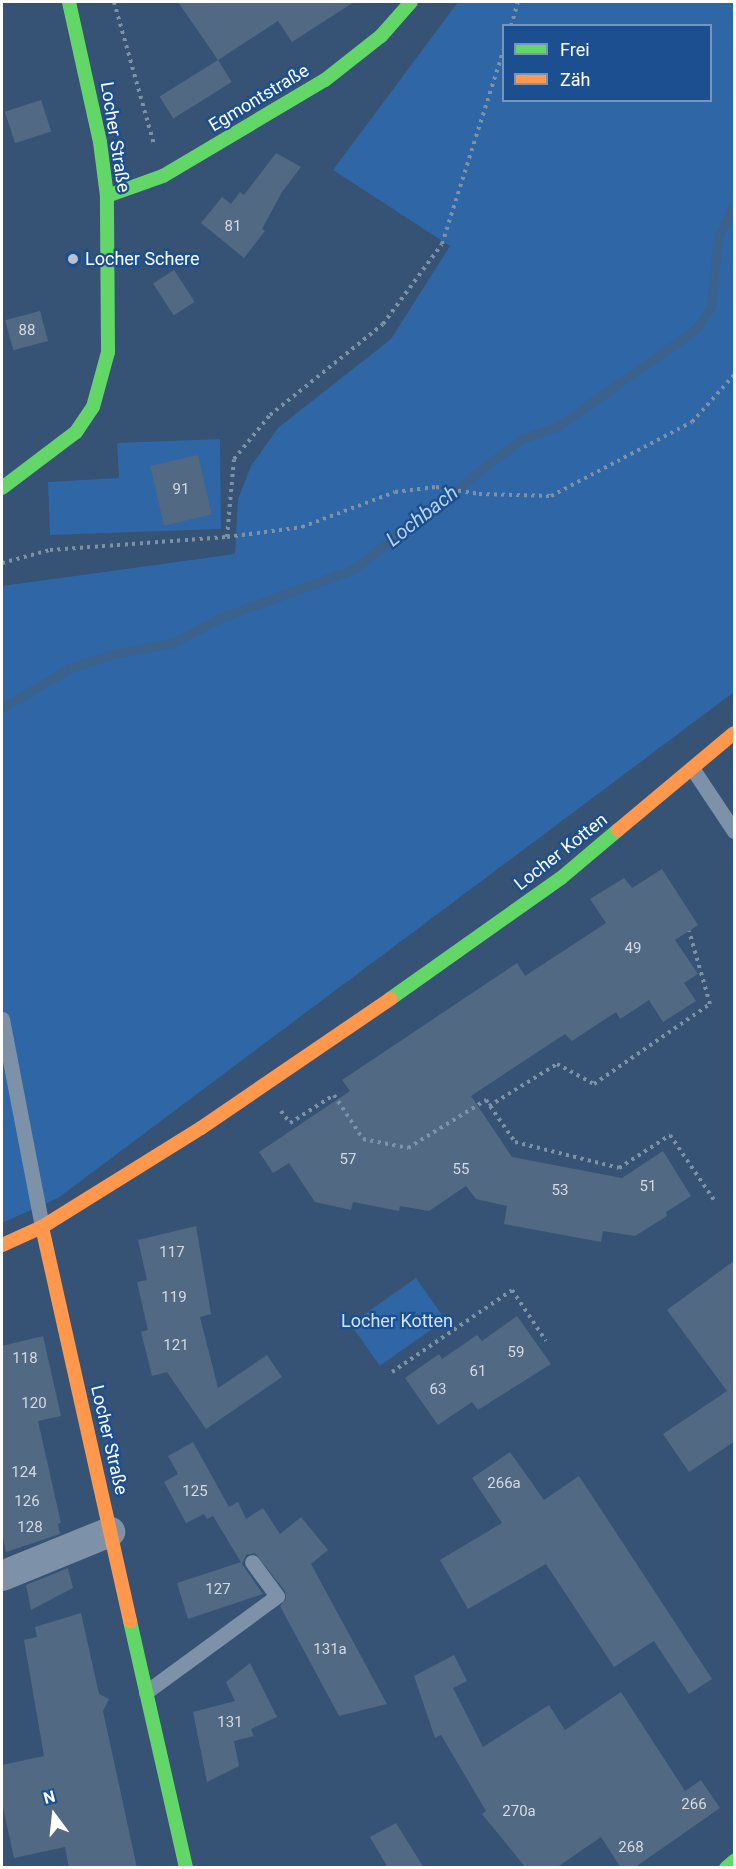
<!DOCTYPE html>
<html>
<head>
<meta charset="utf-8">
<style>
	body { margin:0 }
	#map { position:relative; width:736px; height:1869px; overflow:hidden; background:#365274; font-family:Roboto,sans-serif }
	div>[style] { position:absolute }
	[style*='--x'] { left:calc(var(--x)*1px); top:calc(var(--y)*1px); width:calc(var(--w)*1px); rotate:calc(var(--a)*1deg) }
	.green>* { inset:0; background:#2f66a5; transform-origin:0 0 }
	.stream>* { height:9px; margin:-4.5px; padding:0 4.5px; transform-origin:4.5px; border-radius:4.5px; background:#3b618d }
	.building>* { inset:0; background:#526984; transform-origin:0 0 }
	.path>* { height:4px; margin-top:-2px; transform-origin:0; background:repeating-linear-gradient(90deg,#7d92a8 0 3px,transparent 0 7.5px) }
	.lane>* { height:15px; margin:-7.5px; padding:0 7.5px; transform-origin:7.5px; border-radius:7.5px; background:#7d92a8 }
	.street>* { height:30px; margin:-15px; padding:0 15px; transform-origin:15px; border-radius:15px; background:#7d92a8 }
	.fast>* { height:14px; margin:-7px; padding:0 7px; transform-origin:7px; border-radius:7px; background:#63d668 }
	.slow>* { height:14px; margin:-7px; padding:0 7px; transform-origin:7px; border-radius:7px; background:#ff974d }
	.dots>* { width:16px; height:16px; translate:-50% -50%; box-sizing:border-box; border:3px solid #1b4f8f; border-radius:50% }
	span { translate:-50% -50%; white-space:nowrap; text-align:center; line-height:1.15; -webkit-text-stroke:4.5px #1b4f8f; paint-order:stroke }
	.number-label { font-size:15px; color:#d4dae0 }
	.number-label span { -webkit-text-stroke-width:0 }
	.street-label { font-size:18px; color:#fff }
	.poi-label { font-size:18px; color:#fff }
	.left { translate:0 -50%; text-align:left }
	.park-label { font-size:18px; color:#cfe3fa }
	.water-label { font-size:20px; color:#b5d3f5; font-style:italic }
	.frame { position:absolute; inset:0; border:3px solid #fff; pointer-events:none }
	.legend { position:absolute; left:502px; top:24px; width:210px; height:78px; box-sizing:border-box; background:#1b4f8f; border:2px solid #7695bc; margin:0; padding:8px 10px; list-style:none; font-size:18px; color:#fff }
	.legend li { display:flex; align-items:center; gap:12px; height:30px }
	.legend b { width:30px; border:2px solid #7695bc }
	.north { position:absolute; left:24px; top:1785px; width:60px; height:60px; -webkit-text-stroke:4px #1b4f8f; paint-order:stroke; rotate:345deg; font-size:16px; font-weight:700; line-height:24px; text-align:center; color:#fff }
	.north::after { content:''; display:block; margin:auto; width:21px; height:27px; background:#fff; clip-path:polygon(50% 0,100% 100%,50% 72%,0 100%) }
</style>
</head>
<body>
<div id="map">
	<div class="green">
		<i style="clip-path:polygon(evenodd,458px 2px,734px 2px,734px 692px,58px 1198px,2px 1223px,2px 586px,235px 554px,238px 499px,251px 466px,278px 428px,391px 339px,450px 246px,333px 170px,458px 2px,504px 26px,710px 26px,710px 100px,504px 100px,504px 26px)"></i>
		<i style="clip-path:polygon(220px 439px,221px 529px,50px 535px,48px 482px,119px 478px,117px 443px)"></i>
		<i style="left:416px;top:1278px;width:51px;height:80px;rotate:55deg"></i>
	</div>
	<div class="stream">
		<i style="--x:2;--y:708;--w:79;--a:-30.5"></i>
		<i style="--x:70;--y:668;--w:45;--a:-18"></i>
		<i style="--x:113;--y:654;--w:60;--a:-10.6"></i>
		<i style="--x:172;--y:643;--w:56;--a:-27.5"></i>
		<i style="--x:222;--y:617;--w:138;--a:-19.9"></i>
		<i style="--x:352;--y:570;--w:214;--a:-37.8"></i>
		<i style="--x:521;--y:439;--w:39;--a:-19"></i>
		<i style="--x:558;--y:426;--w:169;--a:-35.1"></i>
		<i style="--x:696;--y:329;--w:27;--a:-57"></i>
		<i style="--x:711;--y:306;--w:69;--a:-84.2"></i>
		<i style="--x:718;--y:237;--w:37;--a:-64"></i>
	</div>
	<div class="building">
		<i style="clip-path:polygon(178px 2px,354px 2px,292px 42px,278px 21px,218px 60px)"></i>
		<i style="left:218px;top:60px;width:26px;height:69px;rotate:58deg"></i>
		<i style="left:41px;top:100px;width:33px;height:38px;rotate:72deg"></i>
		<i style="clip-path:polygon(276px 153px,301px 167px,282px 192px,262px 229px,265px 231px,244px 258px,201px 223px,222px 197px,231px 204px,240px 192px,244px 195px)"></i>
		<i style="left:174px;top:270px;width:38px;height:25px;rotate:57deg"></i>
		<i style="left:40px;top:311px;width:31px;height:36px;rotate:75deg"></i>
		<i style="left:198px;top:455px;width:61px;height:49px;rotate:77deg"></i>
		<i style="clip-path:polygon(662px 869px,698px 925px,675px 940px,698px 974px,684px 983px,696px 1001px,663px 1022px,649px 1000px,620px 1019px,616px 1012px,572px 1041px,565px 1034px,471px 1096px,512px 1157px,622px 1178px,663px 1151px,691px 1196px,666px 1212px,667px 1216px,635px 1236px,603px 1231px,601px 1242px,504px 1224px,507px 1206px,476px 1199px,466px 1186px,429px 1211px,400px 1206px,399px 1211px,353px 1202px,351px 1210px,315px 1202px,289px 1163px,273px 1173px,259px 1152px,350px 1091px,342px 1080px,517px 963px,525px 976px,606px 923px,590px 899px,624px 878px,632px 888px)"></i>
		<i style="clip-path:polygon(196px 1226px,211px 1314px,200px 1317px,218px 1388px,267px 1355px,282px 1377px,206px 1429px,167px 1372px,152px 1376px,141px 1332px,148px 1330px,137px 1282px,147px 1280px,138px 1240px)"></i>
		<i style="clip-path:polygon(735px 1260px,735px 1441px,689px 1472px,663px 1434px,727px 1391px,667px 1310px)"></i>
		<i style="clip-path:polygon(517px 1316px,551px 1364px,478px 1410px,472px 1402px,438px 1425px,405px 1378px,439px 1354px,442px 1359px,477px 1335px,482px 1341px)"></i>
		<i style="clip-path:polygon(43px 1336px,61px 1416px,38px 1421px,61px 1523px,58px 1524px,60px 1534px,6px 1552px,2px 1533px,2px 1346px)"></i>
		<i style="clip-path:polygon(193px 1442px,229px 1507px,238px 1502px,246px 1519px,263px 1508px,280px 1534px,301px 1517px,328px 1550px,311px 1564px,387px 1704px,339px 1716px,280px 1606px,286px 1599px,285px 1591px,255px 1553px,246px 1555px,242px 1564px,263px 1594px,188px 1619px,177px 1583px,241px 1562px,213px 1516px,207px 1519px,204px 1514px,186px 1523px,164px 1482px,178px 1474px,168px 1456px)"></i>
		<i style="clip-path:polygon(510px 1452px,544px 1500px,579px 1476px,712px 1679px,689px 1694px,654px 1641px,614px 1667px,546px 1564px,468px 1609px,440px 1560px,502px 1523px,472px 1478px)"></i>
		<i style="clip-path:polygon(68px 1568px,73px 1588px,31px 1610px,26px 1585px)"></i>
		<i style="clip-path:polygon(81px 1613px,99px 1694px,109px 1699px,103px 1711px,137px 1868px,69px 1868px,65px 1847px,14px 1858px,2px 1803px,2px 1765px,44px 1756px,24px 1640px,37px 1637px,35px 1627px)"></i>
		<i style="clip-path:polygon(454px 1655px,467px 1681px,453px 1688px,483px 1747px,549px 1705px,565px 1730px,621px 1692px,685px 1791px,701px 1780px,720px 1808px,634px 1868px,621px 1868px,601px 1837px,556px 1868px,526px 1868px,482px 1814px,486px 1811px,441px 1735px,435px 1738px,414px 1676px)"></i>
		<i style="clip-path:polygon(250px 1663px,277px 1717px,251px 1729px,254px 1736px,234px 1741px,239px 1766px,207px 1782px,193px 1712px,235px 1701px,226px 1682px)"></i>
		<i style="clip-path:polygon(396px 1823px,424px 1868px,388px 1868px,370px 1837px)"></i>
	</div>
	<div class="path">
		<i style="--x:114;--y:2;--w:148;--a:74.3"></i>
		<i style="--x:511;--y:26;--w:25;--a:-74"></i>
		<i style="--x:227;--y:537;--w:78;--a:-84.9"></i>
		<i style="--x:234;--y:459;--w:57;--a:-50.7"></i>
		<i style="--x:270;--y:415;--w:145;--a:-38.8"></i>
		<i style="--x:383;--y:324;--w:99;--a:-53.6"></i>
		<i style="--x:442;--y:244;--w:206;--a:-72.4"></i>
		<i style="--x:2;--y:563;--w:50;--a:-15.2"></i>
		<i style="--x:50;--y:550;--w:177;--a:-4.2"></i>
		<i style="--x:227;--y:537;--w:76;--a:-7.6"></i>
		<i style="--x:302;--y:527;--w:99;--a:-20.6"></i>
		<i style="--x:395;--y:492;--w:41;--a:-7"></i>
		<i style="--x:436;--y:487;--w:44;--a:9.2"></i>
		<i style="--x:479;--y:494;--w:72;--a:1.6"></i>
		<i style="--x:551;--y:496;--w:159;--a:-27.7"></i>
		<i style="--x:692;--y:422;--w:63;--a:-48.2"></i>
		<i style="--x:489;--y:1106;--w:80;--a:-31.7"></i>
		<i style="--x:557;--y:1064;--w:42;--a:28.4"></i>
		<i style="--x:594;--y:1084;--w:141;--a:-34.6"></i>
		<i style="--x:710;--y:1004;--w:76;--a:-106"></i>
		<i style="--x:281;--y:1111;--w:15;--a:53"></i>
		<i style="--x:290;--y:1123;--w:52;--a:-32.5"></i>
		<i style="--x:334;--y:1095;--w:53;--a:56.6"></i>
		<i style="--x:363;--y:1139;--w:46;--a:11.3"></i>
		<i style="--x:408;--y:1148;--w:92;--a:-31.6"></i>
		<i style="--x:486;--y:1100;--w:51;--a:55.4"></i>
		<i style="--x:515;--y:1142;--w:107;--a:14"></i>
		<i style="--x:619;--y:1168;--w:61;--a:-32.9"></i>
		<i style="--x:670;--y:1135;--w:78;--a:55.9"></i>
		<i style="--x:392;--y:1372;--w:145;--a:-34.3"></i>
		<i style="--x:512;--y:1290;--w:61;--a:56.3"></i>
	</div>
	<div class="lane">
		<i style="--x:692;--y:768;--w:76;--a:56.3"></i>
		<i style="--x:2;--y:1019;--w:212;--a:79.1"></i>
		<i style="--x:146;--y:1692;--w:162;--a:-36.2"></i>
		<i style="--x:277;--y:1596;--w:42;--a:-126.3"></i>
	</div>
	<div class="street">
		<i style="--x:2;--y:1576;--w:117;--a:-22.2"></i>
	</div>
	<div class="fast">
		<i style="--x:107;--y:196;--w:59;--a:-19.7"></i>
		<i style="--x:163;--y:176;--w:188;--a:-30.7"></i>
		<i style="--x:325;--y:80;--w:71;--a:-38.2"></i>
		<i style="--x:381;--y:36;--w:45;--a:-48.6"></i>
		<i style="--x:2;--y:488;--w:93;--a:-37.1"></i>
		<i style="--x:76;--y:432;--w:30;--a:-56"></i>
		<i style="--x:93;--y:407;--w:57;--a:-74.7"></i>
		<i style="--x:108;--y:352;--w:156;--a:-90.4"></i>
		<i style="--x:107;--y:196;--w:54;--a:-97.4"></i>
		<i style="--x:100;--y:142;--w:143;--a:-102.5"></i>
		<i style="--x:390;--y:999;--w:209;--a:-35.3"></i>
		<i style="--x:561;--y:878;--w:75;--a:-40.1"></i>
		<i style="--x:130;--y:1621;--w:253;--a:77.2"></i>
		<i style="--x:726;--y:1868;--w:11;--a:-41"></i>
	</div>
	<div class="slow">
		<i style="--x:618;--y:830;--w:151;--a:-39.9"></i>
		<i style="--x:42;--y:1227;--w:404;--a:77.4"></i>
		<i style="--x:2;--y:1245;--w:44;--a:-24.2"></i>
		<i style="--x:42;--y:1227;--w:187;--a:-31.9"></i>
		<i style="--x:201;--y:1128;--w:229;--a:-34.3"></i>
	</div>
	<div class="dots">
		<i style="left:73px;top:259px;background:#b9c2ce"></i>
	</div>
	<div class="number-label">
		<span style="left:233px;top:227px">81</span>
		<span style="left:27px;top:331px">88</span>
		<span style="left:181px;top:490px">91</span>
		<span style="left:633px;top:949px">49</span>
		<span style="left:348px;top:1160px">57</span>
		<span style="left:461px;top:1170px">55</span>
		<span style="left:648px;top:1187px">51</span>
		<span style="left:560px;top:1191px">53</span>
		<span style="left:172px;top:1253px">117</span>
		<span style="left:174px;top:1298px">119</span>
		<span style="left:176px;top:1346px">121</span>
		<span style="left:516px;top:1353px">59</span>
		<span style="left:25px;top:1359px">118</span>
		<span style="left:478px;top:1372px">61</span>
		<span style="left:438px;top:1390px">63</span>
		<span style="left:34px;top:1404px">120</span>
		<span style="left:24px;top:1473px">124</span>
		<span style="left:504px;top:1484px">266a</span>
		<span style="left:195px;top:1492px">125</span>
		<span style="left:27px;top:1502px">126</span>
		<span style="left:30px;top:1528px">128</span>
		<span style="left:218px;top:1590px">127</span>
		<span style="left:330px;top:1650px">131a</span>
		<span style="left:230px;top:1723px">131</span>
		<span style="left:694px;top:1805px">266</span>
		<span style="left:519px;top:1812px">270a</span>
		<span style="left:631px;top:1848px">268</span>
	</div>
	<div class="street-label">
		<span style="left:259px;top:98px;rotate:-31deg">Egmontstraße</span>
		<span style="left:115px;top:137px;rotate:81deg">Locher Straße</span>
		<span style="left:561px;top:852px;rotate:-38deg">Locher Kotten</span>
		<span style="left:109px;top:1440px;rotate:77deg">Locher Straße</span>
	</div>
	<div class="poi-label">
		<span class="left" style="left:85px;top:259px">Locher Schere</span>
	</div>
	<div class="park-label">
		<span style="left:397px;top:1321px">Locher Kotten</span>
	</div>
	<div class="water-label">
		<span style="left:422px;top:516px;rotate:-38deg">Lochbach</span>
	</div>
	<div class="frame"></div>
	<ul class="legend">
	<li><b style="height:8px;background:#63d668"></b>Frei</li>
	<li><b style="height:8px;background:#ff974d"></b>Zäh</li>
	</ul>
	<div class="north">N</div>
</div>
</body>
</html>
